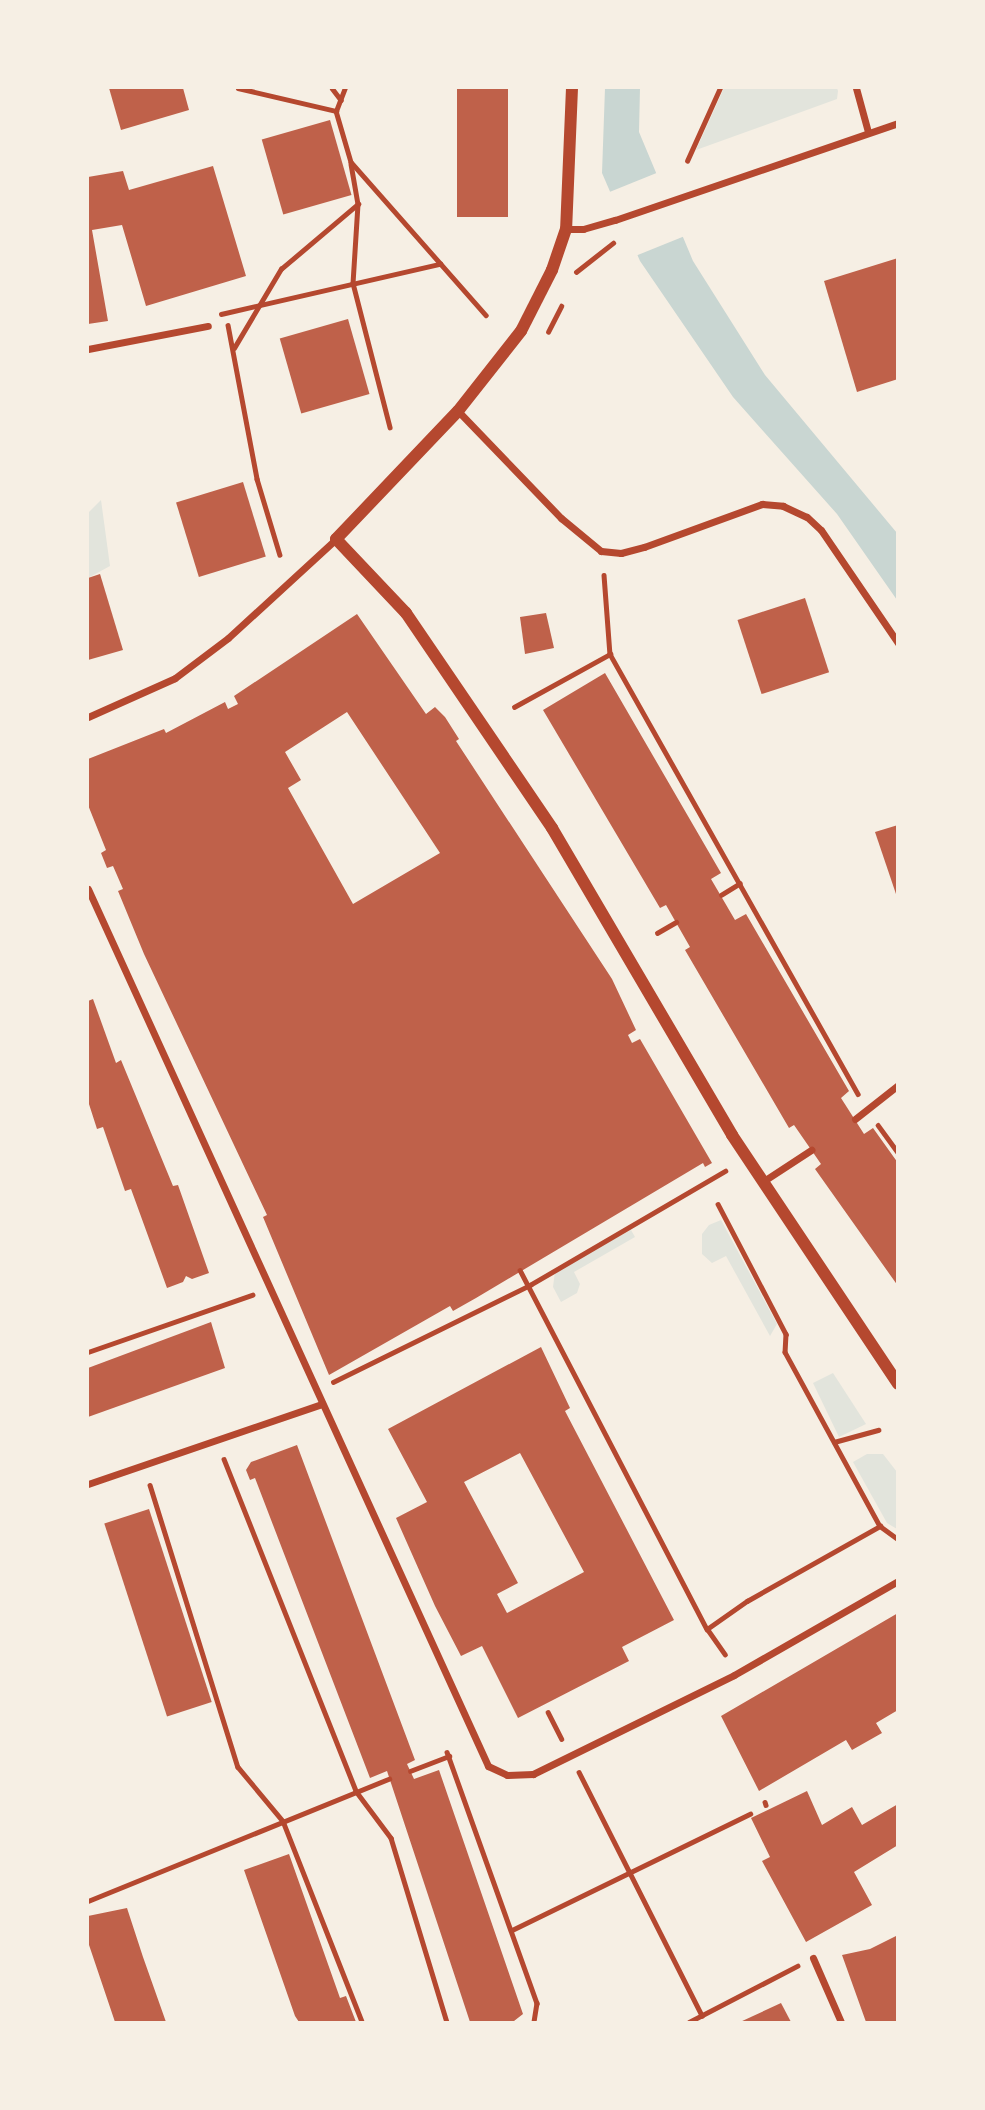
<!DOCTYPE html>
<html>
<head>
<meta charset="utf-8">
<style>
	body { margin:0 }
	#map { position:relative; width:985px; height:2110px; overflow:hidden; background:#f6efe4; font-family:"DejaVu Sans",sans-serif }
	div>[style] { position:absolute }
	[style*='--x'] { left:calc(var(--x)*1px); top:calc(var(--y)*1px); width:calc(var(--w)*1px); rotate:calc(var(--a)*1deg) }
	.green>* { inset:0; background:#e2e4dc }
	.water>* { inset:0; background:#c9d6d2 }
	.pier>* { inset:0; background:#f6efe4; transform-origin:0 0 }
	.building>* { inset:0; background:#bf614a; transform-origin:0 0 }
	.path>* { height:4.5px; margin:-2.25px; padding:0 2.25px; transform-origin:2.25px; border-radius:2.25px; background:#b5482f }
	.minor>* { height:7px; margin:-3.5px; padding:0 3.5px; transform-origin:3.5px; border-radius:3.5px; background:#b5482f }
	.tertiary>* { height:12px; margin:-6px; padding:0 6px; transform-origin:6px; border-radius:6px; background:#b5482f }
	span { translate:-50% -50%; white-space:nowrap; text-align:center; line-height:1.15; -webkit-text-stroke:7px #f6efe4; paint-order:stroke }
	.frame { position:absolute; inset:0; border:89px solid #f6efe4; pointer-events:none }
</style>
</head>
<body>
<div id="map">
	<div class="green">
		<i style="clip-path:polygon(724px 88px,837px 88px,838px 91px,837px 99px,696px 150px)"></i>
		<i style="clip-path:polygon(101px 500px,110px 566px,88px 578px,88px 513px)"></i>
		<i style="clip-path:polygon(721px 1220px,777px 1324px,770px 1336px,726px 1256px,712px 1263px,702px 1254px,702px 1234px,709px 1225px)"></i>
		<i style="clip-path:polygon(631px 1230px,635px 1237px,574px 1272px,580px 1284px,577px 1293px,561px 1302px,553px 1287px,555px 1271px)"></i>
		<i style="clip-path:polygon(833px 1373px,866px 1424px,839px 1437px,813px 1383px)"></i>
		<i style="clip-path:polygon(867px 1454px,883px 1454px,897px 1472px,897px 1529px,887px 1523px,853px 1462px)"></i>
	</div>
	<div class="water">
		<i style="clip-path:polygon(605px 88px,640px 88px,639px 132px,693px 261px,765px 375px,897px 533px,897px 600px,837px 514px,733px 397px,640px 261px,602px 173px)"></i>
	</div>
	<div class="pier">
		<i style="left:659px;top:172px;width:69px;height:56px;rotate:68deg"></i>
	</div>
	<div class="building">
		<i style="clip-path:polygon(109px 88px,183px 88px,189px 110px,121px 130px)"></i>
		<i style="left:457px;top:88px;width:51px;height:129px"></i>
		<i style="left:330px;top:120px;width:78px;height:71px;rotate:74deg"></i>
		<i style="clip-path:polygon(213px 166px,246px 276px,146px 306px,122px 225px,92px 230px,108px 321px,88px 324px,88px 177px,123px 171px,129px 190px)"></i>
		<i style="clip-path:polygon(898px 258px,898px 379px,857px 392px,824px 281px)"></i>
		<i style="left:348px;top:319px;width:78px;height:71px;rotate:74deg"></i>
		<i style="left:243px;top:482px;width:78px;height:70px;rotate:73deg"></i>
		<i style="clip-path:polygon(100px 574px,123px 650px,88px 660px,88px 578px)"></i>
		<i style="left:805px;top:598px;width:78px;height:71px;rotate:72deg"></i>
		<i style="clip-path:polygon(546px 613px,554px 648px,525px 654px,520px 617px)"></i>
		<i style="clip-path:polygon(evenodd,357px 614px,426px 714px,435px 707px,445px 717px,459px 739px,456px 741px,612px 979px,636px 1030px,628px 1035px,632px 1043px,640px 1039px,712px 1163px,705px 1167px,703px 1163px,476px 1298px,453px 1311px,450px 1306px,329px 1375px,263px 1217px,267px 1215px,144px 954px,118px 891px,123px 889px,113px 866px,107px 868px,101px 853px,106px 850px,88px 805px,88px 759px,164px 729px,166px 733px,225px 702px,228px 709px,238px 704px,234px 696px,357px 614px,347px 712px,440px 853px,353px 904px,288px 788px,301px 780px,285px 752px,347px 712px)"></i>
		<i style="clip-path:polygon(605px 673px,721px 873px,711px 879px,735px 920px,746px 914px,849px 1091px,841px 1098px,864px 1134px,873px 1128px,898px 1163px,898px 1286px,815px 1169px,821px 1164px,794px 1125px,789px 1128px,685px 950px,690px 947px,666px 905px,660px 908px,543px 710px)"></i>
		<i style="clip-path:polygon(898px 825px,898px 897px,897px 897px,875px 832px)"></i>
		<i style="clip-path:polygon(93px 999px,116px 1063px,121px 1060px,173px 1186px,178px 1185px,209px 1273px,192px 1279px,186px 1276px,183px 1282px,167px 1288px,131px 1189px,125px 1191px,103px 1127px,97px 1129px,88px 1101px,88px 1001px)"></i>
		<i style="clip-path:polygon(211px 1322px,225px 1368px,88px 1417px,88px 1368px)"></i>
		<i style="clip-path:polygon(evenodd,541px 1347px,570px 1408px,565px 1411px,674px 1620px,622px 1647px,629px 1661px,518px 1718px,482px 1646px,461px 1656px,435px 1606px,396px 1518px,427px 1502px,388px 1429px,541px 1347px,520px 1453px,584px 1572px,507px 1613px,497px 1594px,518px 1583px,464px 1482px,520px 1453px)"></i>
		<i style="clip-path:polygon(297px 1445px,415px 1760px,407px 1764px,414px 1779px,439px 1770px,523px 2014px,514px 2021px,470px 2022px,387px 1771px,370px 1778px,255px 1478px,250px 1480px,246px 1470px,251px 1462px)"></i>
		<i style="left:149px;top:1509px;width:203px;height:47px;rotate:72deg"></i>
		<i style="clip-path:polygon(898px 1613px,898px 1710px,876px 1723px,882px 1733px,852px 1750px,846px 1740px,759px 1791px,721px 1716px)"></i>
		<i style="clip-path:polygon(807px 1791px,822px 1825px,852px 1807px,862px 1825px,898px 1804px,898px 1845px,854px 1872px,872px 1905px,806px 1942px,762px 1861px,770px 1857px,751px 1818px)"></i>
		<i style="clip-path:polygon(289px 1854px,340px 1998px,346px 1996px,356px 2022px,299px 2022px,295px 2016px,244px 1870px)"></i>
		<i style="clip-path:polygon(127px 1908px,143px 1957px,166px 2022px,115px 2022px,88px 1942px,88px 1916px)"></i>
		<i style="clip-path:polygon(898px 1935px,898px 2022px,866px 2022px,842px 1955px,870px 1949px)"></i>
		<i style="clip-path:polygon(781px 2003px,791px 2022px,740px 2022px)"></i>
	</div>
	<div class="path">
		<i style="--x:238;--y:88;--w:101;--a:13.2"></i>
		<i style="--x:336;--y:111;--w:53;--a:73.6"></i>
		<i style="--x:351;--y:162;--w:204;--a:48.6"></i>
		<i style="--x:332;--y:88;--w:15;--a:53"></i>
		<i style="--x:336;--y:111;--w:25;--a:-69"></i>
		<i style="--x:687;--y:161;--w:80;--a:-65.7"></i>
		<i style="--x:351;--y:164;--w:41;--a:80.1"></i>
		<i style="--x:358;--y:204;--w:79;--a:93.6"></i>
		<i style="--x:353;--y:283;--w:149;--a:75.6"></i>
		<i style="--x:576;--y:272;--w:47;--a:-38.1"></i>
		<i style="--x:221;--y:314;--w:225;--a:-12.9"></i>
		<i style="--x:228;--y:325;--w:157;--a:79.3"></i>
		<i style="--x:257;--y:479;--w:79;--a:73.2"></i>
		<i style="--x:548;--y:332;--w:29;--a:-63"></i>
		<i style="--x:234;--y:348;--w:92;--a:-59.3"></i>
		<i style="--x:281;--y:269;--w:101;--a:-40.2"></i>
		<i style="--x:604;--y:575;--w:79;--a:85.7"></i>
		<i style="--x:610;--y:654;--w:505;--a:60.59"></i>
		<i style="--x:514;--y:707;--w:110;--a:-28.9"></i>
		<i style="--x:721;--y:895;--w:22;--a:-32"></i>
		<i style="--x:657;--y:933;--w:22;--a:-30"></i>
		<i style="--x:878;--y:1125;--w:34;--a:54"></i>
		<i style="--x:718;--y:1204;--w:147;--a:62.4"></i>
		<i style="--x:786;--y:1334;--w:18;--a:93"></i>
		<i style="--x:785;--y:1352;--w:198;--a:61.4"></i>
		<i style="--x:520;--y:1270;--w:405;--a:62.5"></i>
		<i style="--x:88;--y:1352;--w:174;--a:-19.2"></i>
		<i style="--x:333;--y:1382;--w:220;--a:-26.2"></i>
		<i style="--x:530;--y:1285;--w:226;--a:-30.3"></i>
		<i style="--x:834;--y:1442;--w:46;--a:-15.3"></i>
		<i style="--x:224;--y:1459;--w:357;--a:68.3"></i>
		<i style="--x:356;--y:1791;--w:59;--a:53.3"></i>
		<i style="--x:391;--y:1838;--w:192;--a:73.1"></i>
		<i style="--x:150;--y:1485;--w:295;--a:72.7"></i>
		<i style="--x:238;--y:1767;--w:70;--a:50.2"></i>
		<i style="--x:283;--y:1821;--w:216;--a:68.5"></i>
		<i style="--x:725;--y:1655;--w:32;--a:-125"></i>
		<i style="--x:707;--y:1629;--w:49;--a:-35"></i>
		<i style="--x:747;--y:1601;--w:153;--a:-29.4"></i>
		<i style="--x:880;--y:1526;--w:22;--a:36"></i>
		<i style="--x:548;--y:1712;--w:30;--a:63"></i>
		<i style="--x:447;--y:1752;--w:267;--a:70.3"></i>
		<i style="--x:537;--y:2003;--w:19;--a:99"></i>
		<i style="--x:410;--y:1771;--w:42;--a:-21"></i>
		<i style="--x:579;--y:1772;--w:273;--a:63.2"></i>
		<i style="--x:765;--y:1802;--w:3;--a:72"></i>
		<i style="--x:88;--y:1901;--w:325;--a:-22.1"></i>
		<i style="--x:512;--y:1930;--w:265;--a:-26"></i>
		<i style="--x:689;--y:2022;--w:122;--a:-27.4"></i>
	</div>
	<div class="minor">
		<i style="--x:856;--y:88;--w:46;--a:74.7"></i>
		<i style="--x:566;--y:229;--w:17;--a:0"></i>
		<i style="--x:583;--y:229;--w:33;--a:-16"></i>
		<i style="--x:615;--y:220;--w:299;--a:-18.9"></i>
		<i style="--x:88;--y:349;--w:122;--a:-10.9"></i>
		<i style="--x:458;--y:411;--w:149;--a:46.1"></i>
		<i style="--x:561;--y:518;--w:52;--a:39.5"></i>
		<i style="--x:601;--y:551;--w:20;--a:6"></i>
		<i style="--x:621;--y:553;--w:24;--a:-15"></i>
		<i style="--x:644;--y:547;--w:126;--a:-20"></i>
		<i style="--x:762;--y:504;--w:21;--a:5"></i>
		<i style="--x:783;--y:506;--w:26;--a:25"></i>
		<i style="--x:807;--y:517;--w:19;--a:43"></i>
		<i style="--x:821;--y:530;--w:137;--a:55.7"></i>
		<i style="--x:88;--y:717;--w:95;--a:-24.1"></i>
		<i style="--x:175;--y:678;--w:66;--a:-37"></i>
		<i style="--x:228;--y:638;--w:147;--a:-42.5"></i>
		<i style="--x:88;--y:889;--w:964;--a:65.48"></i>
		<i style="--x:488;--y:1766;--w:21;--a:25"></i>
		<i style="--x:507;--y:1775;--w:26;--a:-2"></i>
		<i style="--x:533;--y:1774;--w:224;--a:-26.2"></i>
		<i style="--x:734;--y:1675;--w:189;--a:-29.8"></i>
		<i style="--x:855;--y:1119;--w:55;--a:-38.3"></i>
		<i style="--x:762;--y:1182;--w:59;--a:-33.1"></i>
		<i style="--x:88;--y:1484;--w:246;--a:-18.9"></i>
		<i style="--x:813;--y:1958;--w:70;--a:66.4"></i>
	</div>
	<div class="tertiary">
		<i style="--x:572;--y:88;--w:141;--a:92.4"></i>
		<i style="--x:566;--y:229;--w:43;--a:108.9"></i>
		<i style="--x:552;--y:270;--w:68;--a:116.9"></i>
		<i style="--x:521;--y:331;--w:102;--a:128.2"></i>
		<i style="--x:458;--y:411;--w:177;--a:133.6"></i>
		<i style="--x:336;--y:539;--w:102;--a:46.6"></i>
		<i style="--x:406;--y:613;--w:260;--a:55.8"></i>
		<i style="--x:552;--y:828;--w:356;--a:59.6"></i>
		<i style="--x:732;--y:1135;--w:299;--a:56.3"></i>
	</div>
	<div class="frame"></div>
</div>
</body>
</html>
